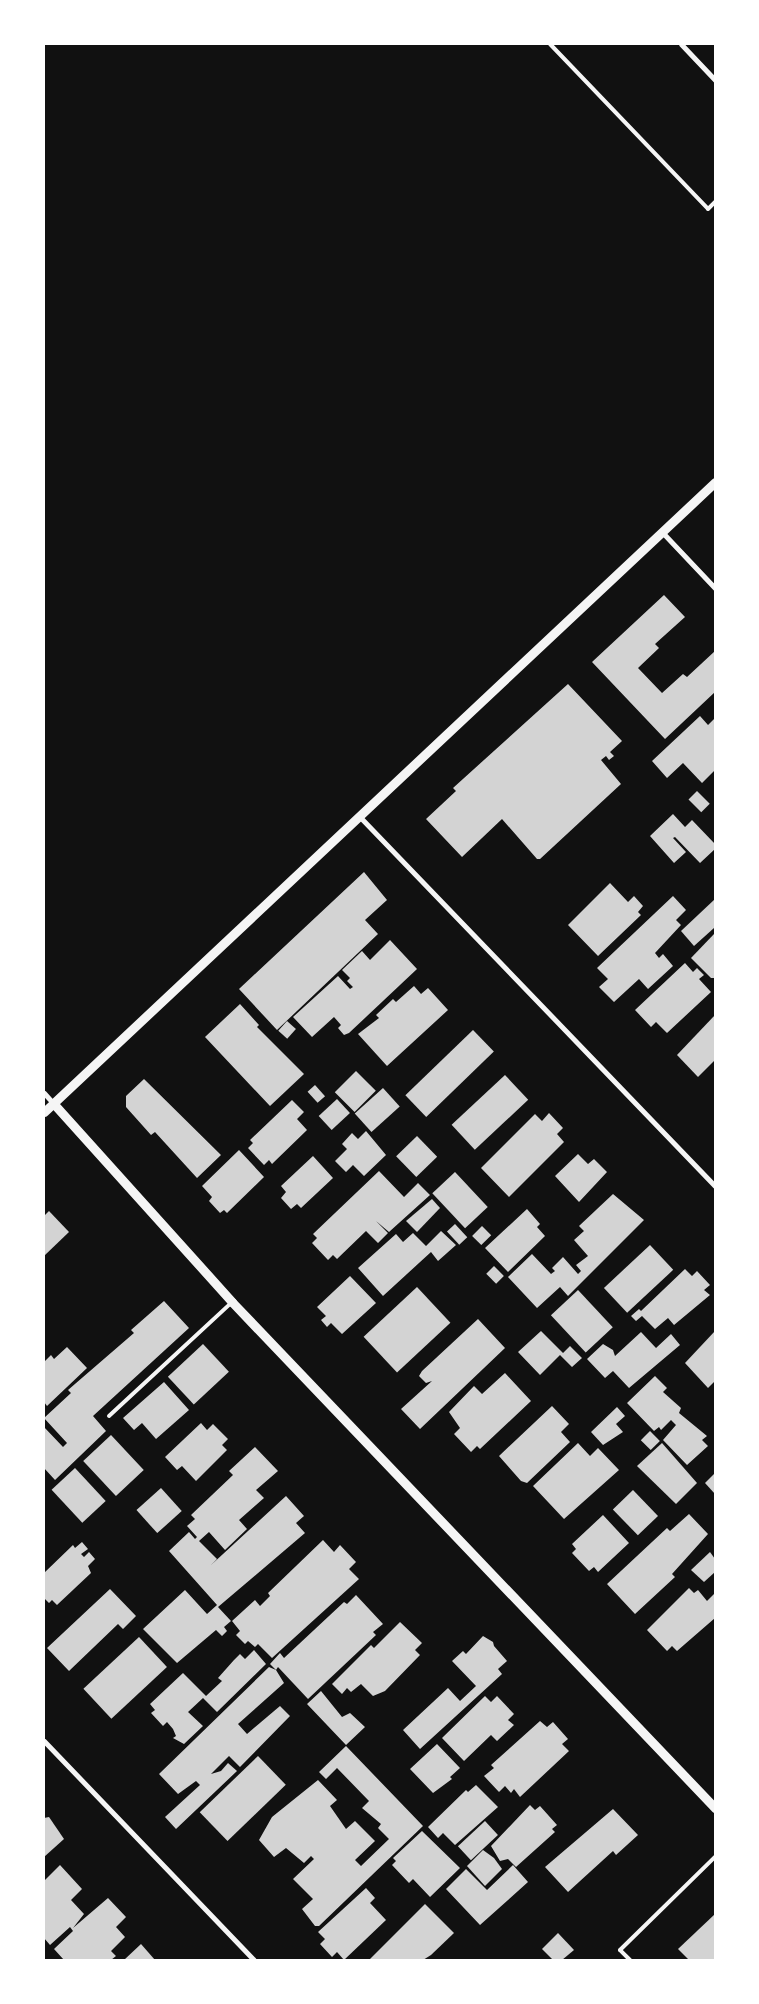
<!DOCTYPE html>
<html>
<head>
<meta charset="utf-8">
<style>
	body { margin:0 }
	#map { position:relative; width:759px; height:2004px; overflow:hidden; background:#111; font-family:"Roboto Serif",serif }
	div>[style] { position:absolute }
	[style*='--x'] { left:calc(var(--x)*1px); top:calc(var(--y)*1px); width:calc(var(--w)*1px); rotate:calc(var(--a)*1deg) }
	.building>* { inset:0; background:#d3d3d3; transform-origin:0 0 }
	.service>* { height:4px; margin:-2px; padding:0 2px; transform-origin:2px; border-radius:2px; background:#f5f5f5 }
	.minor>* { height:5px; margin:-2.5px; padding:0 2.5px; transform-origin:2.5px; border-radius:2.5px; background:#f5f5f5 }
	.tertiary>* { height:9px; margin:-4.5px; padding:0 4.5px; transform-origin:4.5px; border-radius:4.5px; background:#f5f5f5 }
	span { translate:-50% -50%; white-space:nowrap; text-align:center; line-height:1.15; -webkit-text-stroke:4px #fff; paint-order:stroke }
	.frame { position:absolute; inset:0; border:45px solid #fff; pointer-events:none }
</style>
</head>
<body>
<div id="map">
	<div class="building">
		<i style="clip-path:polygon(664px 595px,685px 617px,655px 644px,659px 648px,638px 668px,662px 693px,683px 674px,687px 677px,715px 651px,715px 692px,665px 739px,592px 662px)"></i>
		<i style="clip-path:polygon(568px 684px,622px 741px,610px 752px,614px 756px,609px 760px,606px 756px,601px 760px,621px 784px,540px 859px,537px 859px,502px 819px,462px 857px,426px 819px,456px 791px,453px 788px)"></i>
		<i style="clip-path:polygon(700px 716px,708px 725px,715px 718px,715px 770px,702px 783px,683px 763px,667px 778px,652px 761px)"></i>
		<i style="left:697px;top:791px;width:18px;height:12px;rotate:45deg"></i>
		<i style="clip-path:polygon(673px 814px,685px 827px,692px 820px,715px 844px,715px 849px,700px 863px,675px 837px,673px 838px,686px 852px,674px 863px,650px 836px)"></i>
		<i style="clip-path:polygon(364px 872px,387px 900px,365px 920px,378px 934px,277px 1030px,239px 989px)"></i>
		<i style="clip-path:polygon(610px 883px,628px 902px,634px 896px,643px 906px,638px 912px,641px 915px,598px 956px,568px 925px)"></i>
		<i style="clip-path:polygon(673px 896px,686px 910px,676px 920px,681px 925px,655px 953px,659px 958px,663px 954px,673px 966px,648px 989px,639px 979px,614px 1002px,599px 987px,608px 979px,597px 968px)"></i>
		<i style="clip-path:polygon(715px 899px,714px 928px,694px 946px,681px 931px)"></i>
		<i style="clip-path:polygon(715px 933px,715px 978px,711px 978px,691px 958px)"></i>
		<i style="clip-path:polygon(390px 940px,417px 969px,349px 1033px,344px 1035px,338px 1028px,341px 1025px,334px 1017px,312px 1037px,293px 1017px,338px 976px,350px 989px,353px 987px,347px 981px,350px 978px,342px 970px,362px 951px,370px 960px)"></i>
		<i style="clip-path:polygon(685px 963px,693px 972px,697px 968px,704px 975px,699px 979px,711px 992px,667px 1033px,656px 1022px,651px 1027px,635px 1010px)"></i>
		<i style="clip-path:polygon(414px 986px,421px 994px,428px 988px,448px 1010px,387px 1066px,358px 1034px,379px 1018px,376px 1015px,393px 999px,396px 1002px)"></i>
		<i style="clip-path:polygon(240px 1004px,259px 1025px,257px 1027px,304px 1074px,270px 1106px,205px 1037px)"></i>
		<i style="clip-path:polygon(715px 1015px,715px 1060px,698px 1077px,677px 1055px)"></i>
		<i style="left:287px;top:1021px;width:12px;height:13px;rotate:42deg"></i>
		<i style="left:473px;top:1030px;width:30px;height:94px;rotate:46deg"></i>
		<i style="left:356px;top:1071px;width:28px;height:30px;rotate:45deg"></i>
		<i style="left:505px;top:1075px;width:34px;height:73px;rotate:47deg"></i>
		<i style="clip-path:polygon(144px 1079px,221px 1155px,197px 1178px,155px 1132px,151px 1135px,126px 1107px,126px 1096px)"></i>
		<i style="left:315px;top:1085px;width:15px;height:10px;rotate:48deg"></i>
		<i style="left:383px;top:1088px;width:25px;height:38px;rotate:48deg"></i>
		<i style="left:337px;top:1099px;width:19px;height:25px;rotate:47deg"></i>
		<i style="clip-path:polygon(292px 1100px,304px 1112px,297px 1119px,307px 1130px,272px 1164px,269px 1160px,264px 1165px,248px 1148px,253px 1143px,250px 1140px)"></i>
		<i style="clip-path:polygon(549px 1113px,563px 1128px,557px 1134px,564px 1142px,509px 1197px,481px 1168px,535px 1114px,542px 1121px)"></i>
		<i style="clip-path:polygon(366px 1131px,386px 1155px,364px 1176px,353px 1165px,346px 1172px,335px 1161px,347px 1149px,342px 1144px,352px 1133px,358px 1139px)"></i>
		<i style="left:417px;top:1136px;width:29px;height:29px;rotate:46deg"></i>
		<i style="clip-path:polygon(239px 1150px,264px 1177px,227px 1213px,224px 1210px,220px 1213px,209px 1201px,212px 1197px,202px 1186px)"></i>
		<i style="clip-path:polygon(578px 1154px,588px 1164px,594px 1159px,607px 1172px,579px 1202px,555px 1176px)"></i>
		<i style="clip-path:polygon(313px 1156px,333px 1178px,301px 1208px,297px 1204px,291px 1209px,281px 1198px,286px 1192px,281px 1186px)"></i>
		<i style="clip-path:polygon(379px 1171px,404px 1197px,418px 1183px,430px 1195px,389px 1232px,376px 1221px,388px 1233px,378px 1243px,366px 1231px,337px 1259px,333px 1255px,328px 1260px,312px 1243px,317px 1238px,313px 1234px)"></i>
		<i style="left:455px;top:1172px;width:48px;height:31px;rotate:47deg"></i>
		<i style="clip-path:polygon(613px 1194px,644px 1220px,568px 1296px,560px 1287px,537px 1308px,508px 1277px,532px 1254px,551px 1274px,555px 1271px,552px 1268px,563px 1257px,578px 1274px,581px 1271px,576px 1265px,588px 1256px,574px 1240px,584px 1231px,579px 1226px)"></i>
		<i style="clip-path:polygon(432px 1199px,440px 1208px,417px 1232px,406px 1221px)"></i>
		<i style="clip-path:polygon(527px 1209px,540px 1224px,537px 1227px,545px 1236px,508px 1272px,485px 1248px)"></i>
		<i style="clip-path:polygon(49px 1211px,69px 1232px,44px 1256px,44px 1216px)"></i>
		<i style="left:455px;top:1224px;width:18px;height:11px;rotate:47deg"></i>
		<i style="left:482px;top:1226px;width:13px;height:14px;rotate:45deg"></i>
		<i style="clip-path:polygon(441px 1231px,456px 1245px,438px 1261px,431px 1252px,383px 1296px,358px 1268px,396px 1234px,403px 1242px,413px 1233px,426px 1246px)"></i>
		<i style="left:650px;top:1245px;width:34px;height:63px;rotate:47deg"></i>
		<i style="left:494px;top:1266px;width:14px;height:11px;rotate:45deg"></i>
		<i style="clip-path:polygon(685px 1269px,692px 1276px,697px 1271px,710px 1285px,704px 1290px,710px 1295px,674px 1325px,668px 1318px,655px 1329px,642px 1316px,636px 1321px,631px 1316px,639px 1309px,641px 1311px)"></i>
		<i style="clip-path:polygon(350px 1276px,376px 1303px,342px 1334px,331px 1323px,327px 1327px,321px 1320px,326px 1316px,317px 1307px)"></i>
		<i style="left:417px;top:1287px;width:49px;height:73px;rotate:47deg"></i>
		<i style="left:578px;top:1290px;width:51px;height:37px;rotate:47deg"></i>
		<i style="clip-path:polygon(164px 1301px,189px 1328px,93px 1416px,106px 1431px,55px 1480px,44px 1468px,44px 1427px,63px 1447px,67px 1443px,44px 1418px,71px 1393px,68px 1390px,134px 1333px,131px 1330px)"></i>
		<i style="clip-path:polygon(478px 1319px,505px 1348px,420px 1429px,401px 1409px,432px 1381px,426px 1383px,419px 1376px,422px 1371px)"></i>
		<i style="clip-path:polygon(541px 1331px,563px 1353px,570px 1346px,582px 1358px,572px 1367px,560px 1355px,540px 1375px,518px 1352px)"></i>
		<i style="clip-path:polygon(715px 1331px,715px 1381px,708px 1388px,685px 1363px)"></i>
		<i style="clip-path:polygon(641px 1332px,656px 1348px,671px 1334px,680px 1345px,629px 1388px,613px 1371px,605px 1378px,587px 1359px,603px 1344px,613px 1350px,615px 1356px)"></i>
		<i style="left:203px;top:1344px;width:38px;height:48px;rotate:47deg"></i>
		<i style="clip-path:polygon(67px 1347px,87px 1368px,47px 1406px,44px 1402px,44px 1362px,51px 1355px,54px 1359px)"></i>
		<i style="clip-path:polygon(505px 1373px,531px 1401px,480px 1449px,477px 1446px,471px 1452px,454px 1434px,460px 1428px,449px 1412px,474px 1386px,482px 1394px)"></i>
		<i style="clip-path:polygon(655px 1376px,667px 1388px,663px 1392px,681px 1408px,679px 1413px,707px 1436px,702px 1440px,708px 1446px,687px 1465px,663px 1440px,676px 1425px,671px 1420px,661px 1430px,659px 1427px,654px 1431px,627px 1403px)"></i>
		<i style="clip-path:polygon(164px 1382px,189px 1410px,156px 1439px,142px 1423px,134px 1430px,123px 1418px)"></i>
		<i style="clip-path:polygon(552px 1406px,569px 1424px,561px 1432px,570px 1442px,527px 1483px,521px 1481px,499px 1456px)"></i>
		<i style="clip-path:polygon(617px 1407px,625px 1416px,616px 1424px,623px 1432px,603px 1445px,591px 1432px)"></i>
		<i style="clip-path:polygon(201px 1423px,207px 1430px,213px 1424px,228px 1439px,222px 1445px,227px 1450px,196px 1481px,182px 1466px,177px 1470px,165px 1457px)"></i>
		<i style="left:650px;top:1431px;width:14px;height:13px;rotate:45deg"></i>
		<i style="left:111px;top:1435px;width:48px;height:38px;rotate:47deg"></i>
		<i style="clip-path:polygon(578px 1443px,590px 1456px,598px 1448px,619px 1470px,564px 1519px,533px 1486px)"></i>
		<i style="clip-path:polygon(662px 1443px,697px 1483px,676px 1504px,637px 1466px)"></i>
		<i style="clip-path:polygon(255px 1447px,278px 1471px,256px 1490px,264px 1498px,239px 1520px,247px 1529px,225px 1550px,209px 1532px,199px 1541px,217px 1559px,210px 1566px,286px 1496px,304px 1516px,296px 1523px,305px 1533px,218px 1607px,231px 1621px,224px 1627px,227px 1631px,222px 1636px,216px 1630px,177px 1663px,143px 1629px,185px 1590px,207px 1614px,217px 1605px,169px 1551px,189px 1532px,195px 1539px,197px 1537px,187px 1526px,195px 1519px,191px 1515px,233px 1475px,229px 1471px)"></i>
		<i style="left:75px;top:1468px;width:45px;height:32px;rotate:47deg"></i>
		<i style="clip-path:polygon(715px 1473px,715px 1494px,705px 1483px)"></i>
		<i style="left:161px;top:1488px;width:31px;height:33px;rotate:48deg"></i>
		<i style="left:633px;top:1490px;width:36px;height:28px;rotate:46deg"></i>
		<i style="clip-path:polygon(689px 1514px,708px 1534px,672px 1574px,675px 1577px,635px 1614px,607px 1584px,667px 1528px,670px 1531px)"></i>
		<i style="clip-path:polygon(603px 1515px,629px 1543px,598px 1572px,594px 1567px,589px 1571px,572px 1553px,576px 1549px,572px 1544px)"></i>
		<i style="clip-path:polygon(323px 1540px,334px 1552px,340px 1545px,356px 1562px,349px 1569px,359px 1579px,272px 1658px,258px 1644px,255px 1647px,248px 1641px,245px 1644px,236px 1635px,240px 1631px,232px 1621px,255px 1600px,260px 1606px,270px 1596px,268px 1593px)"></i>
		<i style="clip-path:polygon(82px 1542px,88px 1549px,81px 1554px,84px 1557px,89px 1552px,95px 1559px,88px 1566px,91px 1573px,57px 1605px,52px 1600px,49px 1603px,44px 1598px,44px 1573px,73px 1545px,75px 1548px)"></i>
		<i style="clip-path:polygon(710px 1552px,715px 1559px,715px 1572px,704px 1582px,691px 1570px)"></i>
		<i style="clip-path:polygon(689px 1588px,694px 1593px,698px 1590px,707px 1601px,715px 1593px,715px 1618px,677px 1651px,672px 1646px,667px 1651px,647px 1630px)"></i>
		<i style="clip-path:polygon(110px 1589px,136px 1616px,123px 1629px,118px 1624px,69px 1671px,47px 1648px)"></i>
		<i style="clip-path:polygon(356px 1595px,383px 1624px,373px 1632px,376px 1635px,308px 1699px,278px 1667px,276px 1670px,270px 1664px,280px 1653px,284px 1658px,344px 1602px,347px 1604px)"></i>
		<i style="clip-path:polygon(400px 1622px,422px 1643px,415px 1650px,420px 1655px,385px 1691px,373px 1696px,361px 1684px,351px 1692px,347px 1688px,342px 1694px,332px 1684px,371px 1645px,374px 1648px)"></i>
		<i style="clip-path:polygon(483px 1636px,493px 1642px,494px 1646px,507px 1661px,498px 1669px,502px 1674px,420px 1749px,403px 1730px,448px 1688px,460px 1701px,476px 1686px,452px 1661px,463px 1651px,466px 1654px)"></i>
		<i style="left:139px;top:1637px;width:41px;height:76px;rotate:47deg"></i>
		<i style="clip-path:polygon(254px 1650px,266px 1664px,217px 1712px,203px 1698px,188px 1712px,203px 1726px,184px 1744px,173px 1738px,176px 1736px,173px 1729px,167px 1722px,163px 1726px,151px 1713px,155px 1710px,150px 1704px,183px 1673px,206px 1696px,222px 1681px,218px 1678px,234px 1660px,240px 1654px,245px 1659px)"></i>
		<i style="clip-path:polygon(269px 1667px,276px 1670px,284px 1683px,238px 1724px,247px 1734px,280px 1706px,290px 1716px,240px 1767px,229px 1756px,211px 1774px,221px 1771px,228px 1763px,237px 1771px,176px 1829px,165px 1817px,200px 1785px,196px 1781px,178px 1794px,159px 1774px)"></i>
		<i style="clip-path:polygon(321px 1691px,342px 1717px,350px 1713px,365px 1727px,346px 1745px,307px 1704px)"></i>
		<i style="clip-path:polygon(485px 1696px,491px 1702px,497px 1696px,514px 1714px,508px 1720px,514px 1725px,497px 1741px,491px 1735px,464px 1761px,442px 1738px)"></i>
		<i style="clip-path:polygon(540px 1721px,547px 1727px,553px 1722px,568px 1739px,562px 1744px,569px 1751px,520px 1797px,514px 1789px,511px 1793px,505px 1786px,499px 1792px,484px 1776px,494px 1768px,491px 1765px)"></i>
		<i style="clip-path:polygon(437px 1744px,460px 1768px,450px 1777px,452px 1779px,433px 1793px,410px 1769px)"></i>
		<i style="clip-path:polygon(346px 1746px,423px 1826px,319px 1926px,315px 1926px,302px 1909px,313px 1899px,293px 1879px,314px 1859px,311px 1856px,304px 1863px,286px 1848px,274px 1857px,259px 1840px,272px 1817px,318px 1780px,337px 1800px,330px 1806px,346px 1829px,355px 1821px,375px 1841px,355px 1860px,361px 1866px,389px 1839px,378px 1828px,381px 1824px,362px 1808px,369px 1801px,337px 1768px,326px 1779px,319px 1772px)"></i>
		<i style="left:258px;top:1756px;width:40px;height:81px;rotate:46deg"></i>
		<i style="clip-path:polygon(476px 1785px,498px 1807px,455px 1845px,443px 1833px,438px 1838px,428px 1827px,466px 1790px,468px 1792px)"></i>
		<i style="clip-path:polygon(530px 1805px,535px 1810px,540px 1806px,557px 1825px,552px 1829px,555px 1832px,516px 1867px,508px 1859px,500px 1861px,491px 1846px)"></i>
		<i style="clip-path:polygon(613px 1809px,638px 1835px,616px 1855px,613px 1851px,568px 1892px,545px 1867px)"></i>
		<i style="clip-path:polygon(49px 1817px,64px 1839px,44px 1857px,44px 1818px)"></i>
		<i style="left:485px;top:1821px;width:19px;height:37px;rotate:47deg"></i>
		<i style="clip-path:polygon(422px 1831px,460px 1868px,430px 1897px,413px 1879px,409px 1883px,392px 1865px,396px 1861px,393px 1858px)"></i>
		<i style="clip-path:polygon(483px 1850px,494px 1858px,502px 1869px,485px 1886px,467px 1866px)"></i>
		<i style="clip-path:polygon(60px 1865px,82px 1889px,71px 1900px,84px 1914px,73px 1928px,108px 1898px,126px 1917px,116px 1927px,125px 1937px,111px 1951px,116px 1956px,111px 1960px,64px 1960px,54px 1949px,73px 1931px,70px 1927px,50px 1945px,44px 1938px,44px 1881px)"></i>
		<i style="clip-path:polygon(513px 1865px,528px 1882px,480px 1925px,446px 1889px,466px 1869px,487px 1890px)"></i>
		<i style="clip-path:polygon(366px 1888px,375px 1898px,370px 1903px,386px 1920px,344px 1960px,337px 1952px,332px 1957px,320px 1944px,325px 1939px,318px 1932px)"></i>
		<i style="clip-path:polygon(425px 1904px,454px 1933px,431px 1955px,423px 1960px,369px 1960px)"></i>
		<i style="clip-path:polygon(715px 1914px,715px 1960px,689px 1960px,678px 1949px)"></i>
		<i style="clip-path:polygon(558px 1933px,574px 1950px,562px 1960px,553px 1960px,542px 1949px)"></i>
		<i style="clip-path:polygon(141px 1944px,155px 1960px,160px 1960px,124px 1960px)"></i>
	</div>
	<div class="service">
		<i style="--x:550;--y:44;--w:228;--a:46.2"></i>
		<i style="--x:708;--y:209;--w:10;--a:-45"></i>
		<i style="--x:109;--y:1416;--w:168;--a:-42.8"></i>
		<i style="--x:630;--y:1960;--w:14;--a:-135"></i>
		<i style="--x:620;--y:1950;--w:133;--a:-44.4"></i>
	</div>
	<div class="minor">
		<i style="--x:681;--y:44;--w:50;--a:46.6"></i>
		<i style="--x:662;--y:532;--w:77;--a:46.6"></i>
		<i style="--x:359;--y:816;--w:513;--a:46.1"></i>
		<i style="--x:44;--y:1093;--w:13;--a:48"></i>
		<i style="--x:44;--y:1741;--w:303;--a:46.2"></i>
	</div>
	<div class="tertiary">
		<i style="--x:53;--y:1103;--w:268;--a:48"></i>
		<i style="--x:232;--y:1302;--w:700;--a:46.33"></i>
		<i style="--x:44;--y:1112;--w:920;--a:-43.19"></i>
	</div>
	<div class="frame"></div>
</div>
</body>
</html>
